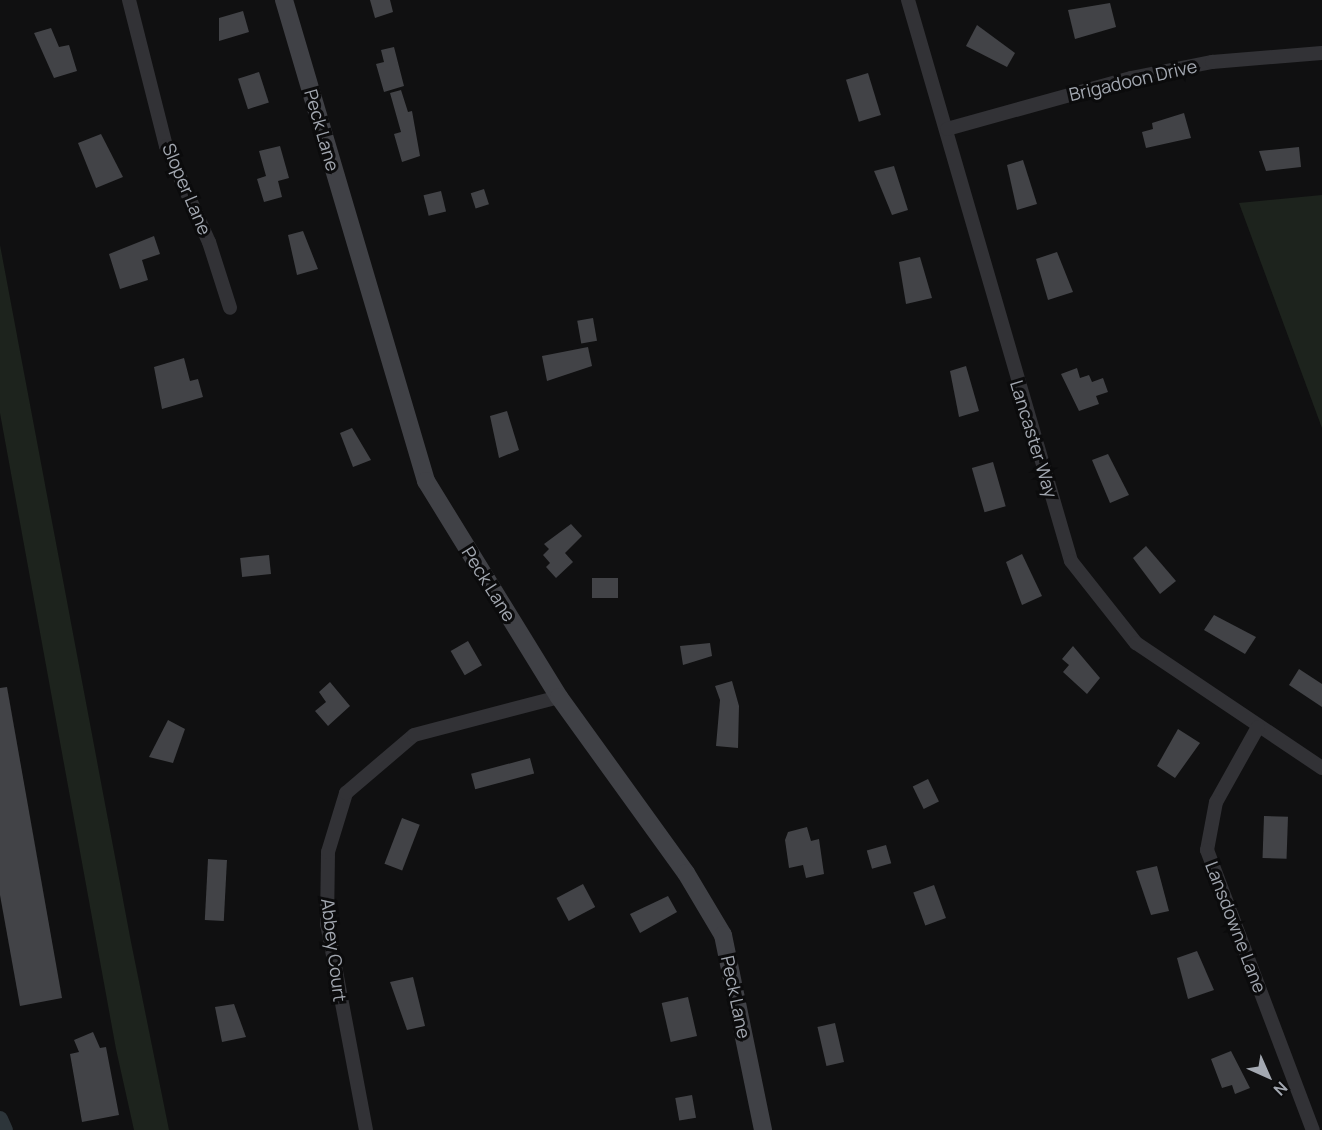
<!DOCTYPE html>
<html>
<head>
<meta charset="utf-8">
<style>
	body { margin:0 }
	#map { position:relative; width:1322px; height:1130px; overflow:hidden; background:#101011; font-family:Manrope,sans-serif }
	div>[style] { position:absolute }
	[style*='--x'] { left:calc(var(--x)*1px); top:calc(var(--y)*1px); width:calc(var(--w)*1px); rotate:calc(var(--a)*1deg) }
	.green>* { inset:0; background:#1d231d }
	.canal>* { height:16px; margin:-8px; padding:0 8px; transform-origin:8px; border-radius:8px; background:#2d353a }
	.building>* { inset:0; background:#424347; transform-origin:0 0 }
	.street>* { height:14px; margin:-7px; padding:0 7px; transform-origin:7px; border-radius:7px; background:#323236 }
	.secondary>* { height:18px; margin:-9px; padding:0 9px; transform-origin:9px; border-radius:9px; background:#404146 }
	span { translate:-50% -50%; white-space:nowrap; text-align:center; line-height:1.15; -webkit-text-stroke:6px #0b0b0c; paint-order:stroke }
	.street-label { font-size:18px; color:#a3a8b1 }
	.north { position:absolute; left:1238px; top:1046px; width:60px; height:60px; -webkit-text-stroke:4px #0b0b0c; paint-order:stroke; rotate:135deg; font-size:16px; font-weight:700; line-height:24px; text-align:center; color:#a3a8b1 }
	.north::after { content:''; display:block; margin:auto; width:21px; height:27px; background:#a3a8b1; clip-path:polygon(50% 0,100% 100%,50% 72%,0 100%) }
</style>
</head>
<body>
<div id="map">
	<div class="green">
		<i style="clip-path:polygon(1322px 195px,1322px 428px,1239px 203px)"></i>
		<i style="clip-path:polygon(0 245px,131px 942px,169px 1130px,134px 1130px,116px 1049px,0 413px)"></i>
	</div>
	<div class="canal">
		<i style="--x:0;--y:1119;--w:12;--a:66"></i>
	</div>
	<div class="building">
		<i style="clip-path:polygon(370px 0,390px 0,393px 12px,375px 18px)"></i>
		<i style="clip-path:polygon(1110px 3px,1116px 27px,1075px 39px,1068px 10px)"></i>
		<i style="clip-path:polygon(243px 11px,249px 32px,219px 41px,219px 18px)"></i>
		<i style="clip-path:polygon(977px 25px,1015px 53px,1007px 67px,966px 46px)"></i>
		<i style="clip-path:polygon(51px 28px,59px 47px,69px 45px,77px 71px,54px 78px,34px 33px)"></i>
		<i style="clip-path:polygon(394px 47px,404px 86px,384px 92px,376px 64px,384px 62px,381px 50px)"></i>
		<i style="left:259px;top:72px;width:32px;height:22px;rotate:72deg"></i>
		<i style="left:868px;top:73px;width:44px;height:23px;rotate:73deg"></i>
		<i style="clip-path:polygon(401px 90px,408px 112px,412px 111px,420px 156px,402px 162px,394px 134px,401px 132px,390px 93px)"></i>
		<i style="clip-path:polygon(1184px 113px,1191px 138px,1146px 148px,1142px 132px,1153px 129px,1152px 123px)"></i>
		<i style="clip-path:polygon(101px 134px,123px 177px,96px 188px,78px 143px)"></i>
		<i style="clip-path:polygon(280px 146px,289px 178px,278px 181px,282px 197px,264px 202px,257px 179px,266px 176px,259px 151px)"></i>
		<i style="clip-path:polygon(1299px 147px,1301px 167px,1266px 171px,1259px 151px)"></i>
		<i style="clip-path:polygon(1023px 160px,1037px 204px,1017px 210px,1007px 165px)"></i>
		<i style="clip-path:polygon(894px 166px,908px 210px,892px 215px,874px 171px)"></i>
		<i style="left:484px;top:189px;width:16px;height:14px;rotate:72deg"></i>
		<i style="left:441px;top:191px;width:21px;height:18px;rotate:76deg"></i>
		<i style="clip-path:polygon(303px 231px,318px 269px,297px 275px,288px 235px)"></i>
		<i style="clip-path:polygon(154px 236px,160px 254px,142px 260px,148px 280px,120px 289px,109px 254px)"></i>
		<i style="clip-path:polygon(1057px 252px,1073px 292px,1048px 300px,1036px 259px)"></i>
		<i style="clip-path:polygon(920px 257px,932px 298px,906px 304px,899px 262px)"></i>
		<i style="left:593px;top:318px;width:23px;height:16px;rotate:80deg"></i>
		<i style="clip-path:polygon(588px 347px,592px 366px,547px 381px,542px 356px)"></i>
		<i style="clip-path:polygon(184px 358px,190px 381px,198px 379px,203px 397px,162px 409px,154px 367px)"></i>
		<i style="clip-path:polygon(966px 366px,979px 411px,959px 417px,950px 371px)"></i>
		<i style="clip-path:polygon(1077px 368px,1080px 378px,1089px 375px,1092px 382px,1103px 378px,1108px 392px,1096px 396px,1099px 404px,1079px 411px,1061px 374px)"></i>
		<i style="clip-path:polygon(507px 411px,519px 450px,499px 458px,490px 416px)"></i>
		<i style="clip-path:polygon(352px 428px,371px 460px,353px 467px,340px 433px)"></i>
		<i style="clip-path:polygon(1108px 454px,1129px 495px,1110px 503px,1092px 460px)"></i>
		<i style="left:993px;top:462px;width:46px;height:22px;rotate:74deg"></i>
		<i style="clip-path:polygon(571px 524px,582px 536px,565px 553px,573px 562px,556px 578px,546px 567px,550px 563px,543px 555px,549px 549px,544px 544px)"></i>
		<i style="clip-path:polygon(1146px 546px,1176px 581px,1160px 594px,1133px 558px)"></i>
		<i style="clip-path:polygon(1022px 554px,1042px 596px,1022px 605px,1006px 562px)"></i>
		<i style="left:269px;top:555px;width:19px;height:29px;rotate:84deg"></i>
		<i style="left:592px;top:578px;width:26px;height:20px"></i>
		<i style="clip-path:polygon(1214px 615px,1256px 637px,1245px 654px,1204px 630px)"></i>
		<i style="left:468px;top:641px;width:28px;height:20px;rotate:60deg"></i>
		<i style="clip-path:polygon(710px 643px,712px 656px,683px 665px,680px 646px)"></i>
		<i style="clip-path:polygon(1073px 646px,1100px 678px,1087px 694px,1063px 672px,1069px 665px,1062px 659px)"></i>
		<i style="clip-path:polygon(1299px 669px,1322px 684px,1322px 707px,1289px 685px)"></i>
		<i style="clip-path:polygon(732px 681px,739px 706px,738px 748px,716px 746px,720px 700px,715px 686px)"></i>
		<i style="clip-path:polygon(330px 682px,350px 706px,328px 726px,315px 711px,326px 702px,319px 692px)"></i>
		<i style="clip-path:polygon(7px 687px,62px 998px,20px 1006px,0 895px,0 688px)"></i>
		<i style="clip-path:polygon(168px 720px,185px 729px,173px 763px,149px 757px)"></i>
		<i style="clip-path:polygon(1178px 729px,1200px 743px,1175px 778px,1157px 766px)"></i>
		<i style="left:530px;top:758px;width:16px;height:61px;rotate:75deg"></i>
		<i style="left:928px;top:779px;width:25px;height:17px;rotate:64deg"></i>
		<i style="left:1264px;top:816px;width:24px;height:42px;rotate:2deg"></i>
		<i style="left:402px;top:818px;width:19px;height:49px;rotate:21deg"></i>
		<i style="clip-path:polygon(807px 827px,811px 841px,819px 839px,824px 874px,806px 878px,803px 865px,789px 868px,785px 840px,788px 832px)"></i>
		<i style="left:886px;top:845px;width:19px;height:20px;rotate:74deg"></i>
		<i style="left:208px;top:859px;width:19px;height:61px;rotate:3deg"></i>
		<i style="clip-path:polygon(1157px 866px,1169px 911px,1151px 915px,1136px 871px)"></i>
		<i style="left:583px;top:884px;width:26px;height:30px;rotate:62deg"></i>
		<i style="left:934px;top:885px;width:35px;height:22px;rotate:70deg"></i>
		<i style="clip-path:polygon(668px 896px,677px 912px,640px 933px,630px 914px)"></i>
		<i style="clip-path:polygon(1197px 951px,1214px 990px,1188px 999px,1177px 958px)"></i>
		<i style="clip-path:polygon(413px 977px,425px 1026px,407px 1030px,390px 982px)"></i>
		<i style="left:688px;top:997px;width:40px;height:27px;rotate:77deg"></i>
		<i style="clip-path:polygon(234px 1004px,246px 1037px,222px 1042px,215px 1007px)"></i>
		<i style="left:835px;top:1023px;width:40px;height:18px;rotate:77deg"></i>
		<i style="clip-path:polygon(93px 1032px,100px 1048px,106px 1047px,119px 1115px,82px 1122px,70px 1054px,79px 1052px,74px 1040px)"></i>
		<i style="clip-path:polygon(1231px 1051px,1250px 1088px,1235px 1094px,1232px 1085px,1222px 1088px,1211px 1059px)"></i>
		<i style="left:692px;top:1095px;width:23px;height:17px;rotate:80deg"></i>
	</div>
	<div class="street">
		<i style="--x:129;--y:0;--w:151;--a:75.8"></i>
		<i style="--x:166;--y:146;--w:105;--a:65.9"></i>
		<i style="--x:209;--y:242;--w:69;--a:72.3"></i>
		<i style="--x:908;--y:0;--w:584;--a:73.8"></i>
		<i style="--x:1071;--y:561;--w:105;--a:51.6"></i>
		<i style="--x:1136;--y:643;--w:224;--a:33.9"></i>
		<i style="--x:947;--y:129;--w:191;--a:-15.5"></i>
		<i style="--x:1131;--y:78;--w:83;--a:-11.2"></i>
		<i style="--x:1212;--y:62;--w:110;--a:-4.7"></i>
		<i style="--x:1258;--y:727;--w:86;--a:119.2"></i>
		<i style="--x:1216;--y:802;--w:49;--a:100.6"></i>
		<i style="--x:1207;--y:850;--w:299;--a:69.3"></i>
		<i style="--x:366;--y:1130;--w:210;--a:-100.7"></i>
		<i style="--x:327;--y:924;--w:72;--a:-89.2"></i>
		<i style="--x:328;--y:852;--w:62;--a:-73"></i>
		<i style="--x:346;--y:793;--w:89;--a:-40.5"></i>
		<i style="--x:414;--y:735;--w:150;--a:-14.7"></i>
	</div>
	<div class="secondary">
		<i style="--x:284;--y:0;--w:502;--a:73.55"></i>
		<i style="--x:426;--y:481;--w:254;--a:58.4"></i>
		<i style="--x:559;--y:697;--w:217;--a:54.2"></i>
		<i style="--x:686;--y:873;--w:72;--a:59.2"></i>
		<i style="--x:723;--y:935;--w:199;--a:78.4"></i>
	</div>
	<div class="street-label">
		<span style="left:1133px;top:80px;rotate:-13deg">Brigadoon Drive</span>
		<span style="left:322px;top:130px;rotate:74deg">Peck Lane</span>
		<span style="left:187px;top:189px;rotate:67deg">Sloper Lane</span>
		<span style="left:1034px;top:439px;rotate:73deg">Lancaster Way</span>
		<span style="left:489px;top:584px;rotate:58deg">Peck Lane</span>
		<span style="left:1236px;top:927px;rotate:69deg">Lansdowne Lane</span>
		<span style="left:334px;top:950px;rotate:83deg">Abbey Court</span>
		<span style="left:736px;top:997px;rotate:78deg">Peck Lane</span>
	</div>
	<div class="north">N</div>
</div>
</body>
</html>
